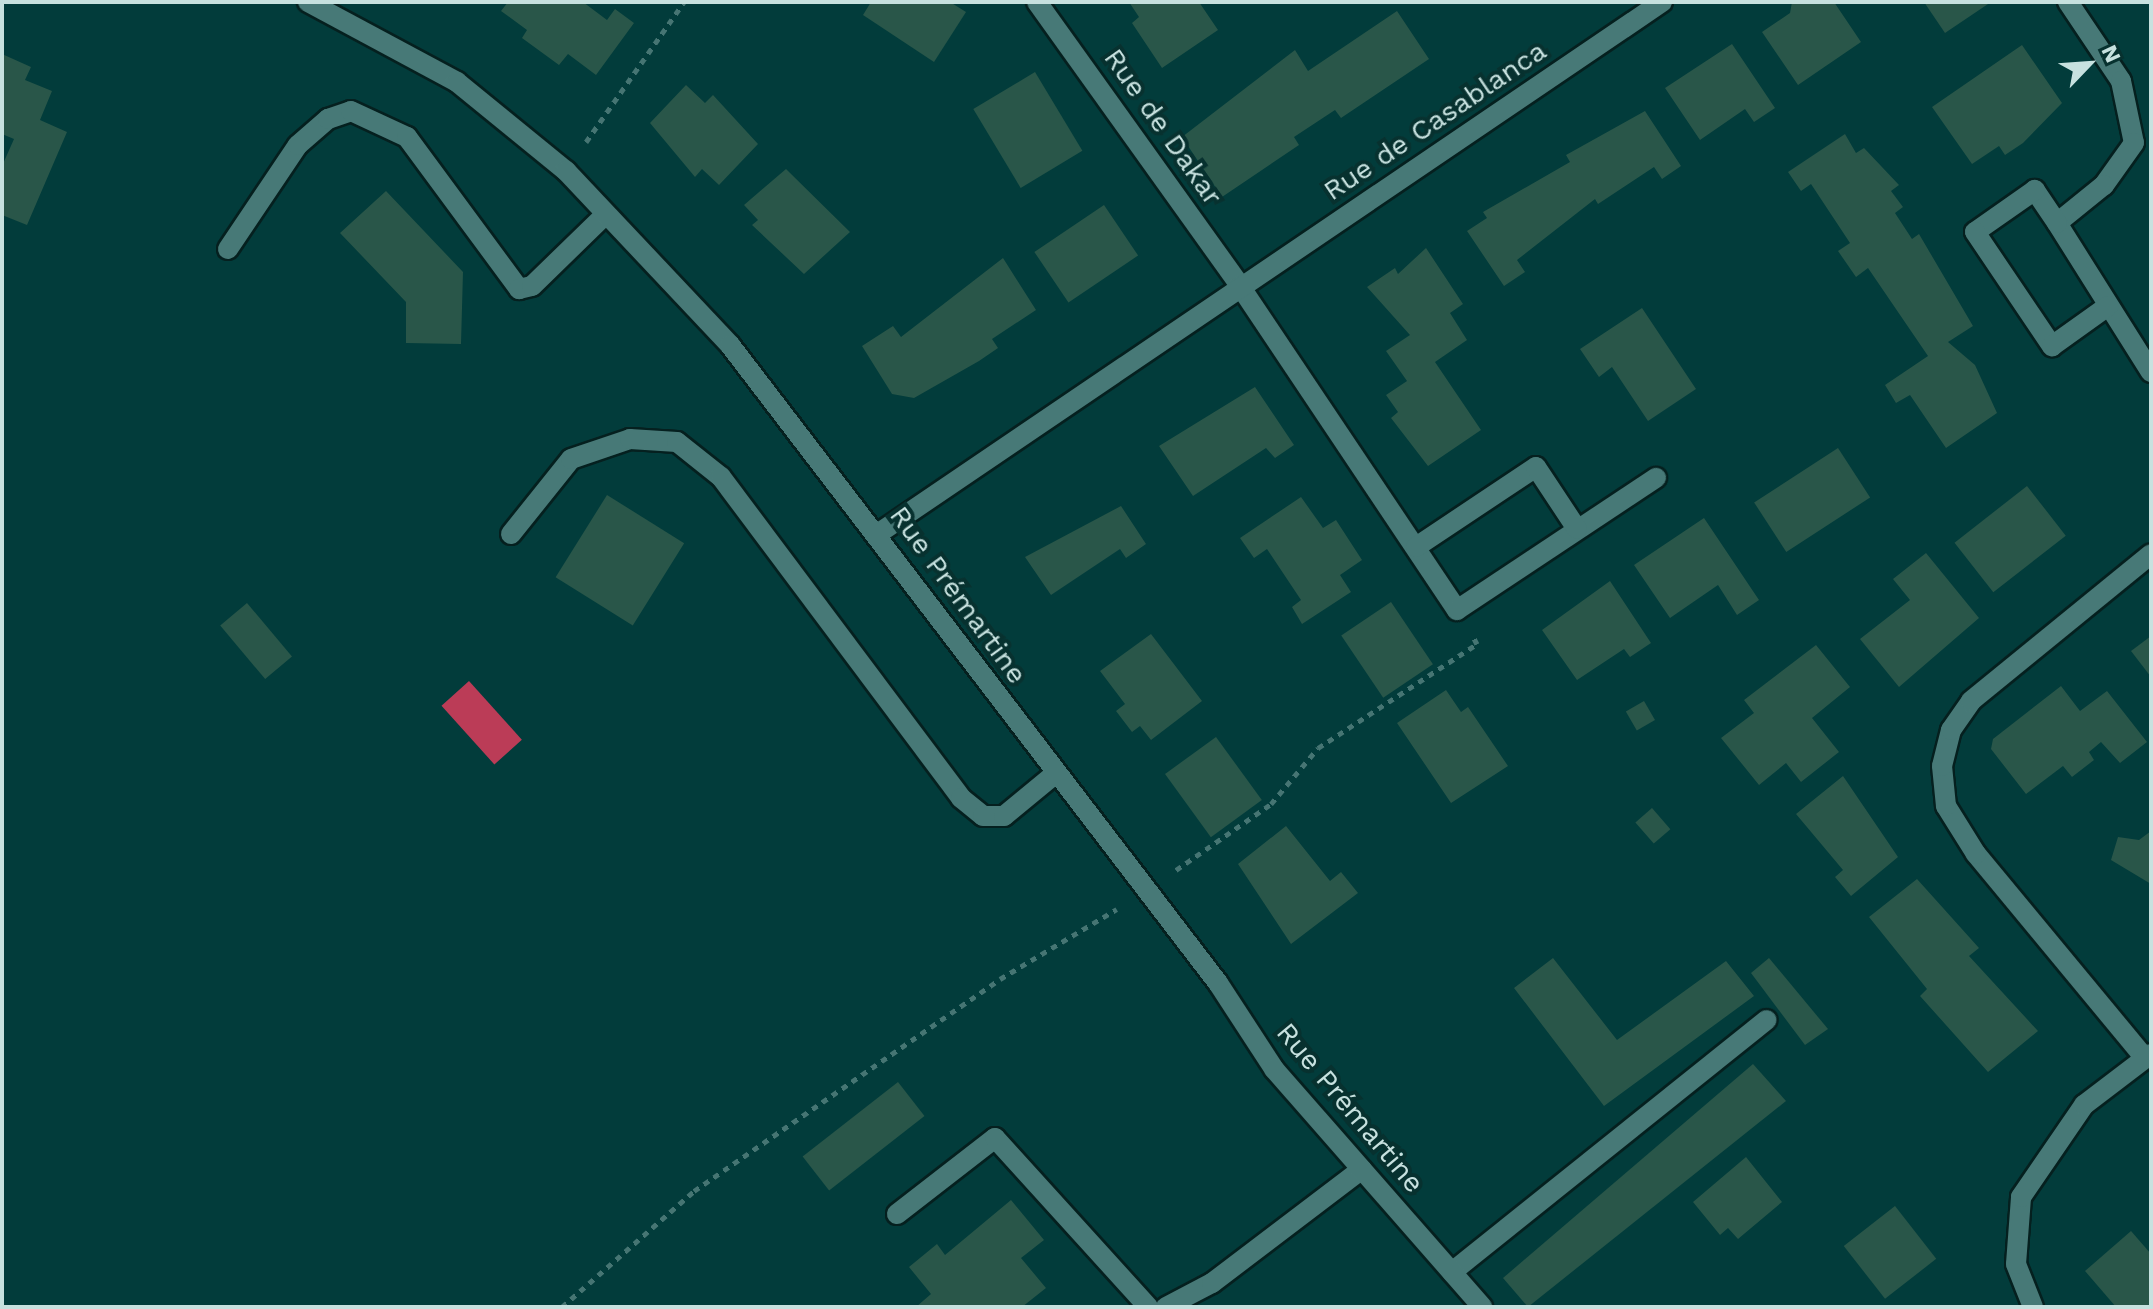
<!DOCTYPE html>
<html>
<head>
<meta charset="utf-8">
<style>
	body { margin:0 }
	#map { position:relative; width:2153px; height:1309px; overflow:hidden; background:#023c3b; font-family:"Work Sans",sans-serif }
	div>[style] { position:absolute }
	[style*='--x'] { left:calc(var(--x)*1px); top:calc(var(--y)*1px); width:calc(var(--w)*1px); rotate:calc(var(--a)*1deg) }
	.water>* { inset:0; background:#bb3c57; transform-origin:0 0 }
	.building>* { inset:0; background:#295649; transform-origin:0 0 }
	.path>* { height:5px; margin-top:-2.5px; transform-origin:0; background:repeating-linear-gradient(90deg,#467573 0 6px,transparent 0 12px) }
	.roads { filter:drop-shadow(2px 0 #05201f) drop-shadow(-2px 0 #05201f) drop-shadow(0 2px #05201f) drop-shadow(0 -2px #05201f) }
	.lane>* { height:20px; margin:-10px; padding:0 10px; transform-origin:10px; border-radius:10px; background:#477977 }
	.street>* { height:20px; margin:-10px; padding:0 10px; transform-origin:10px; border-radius:10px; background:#477977 }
	.secondary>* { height:20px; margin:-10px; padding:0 10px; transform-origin:10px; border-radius:10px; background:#477977 }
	span { translate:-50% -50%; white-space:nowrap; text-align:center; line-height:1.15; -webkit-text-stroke:8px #07312f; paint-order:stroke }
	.street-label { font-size:28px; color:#c7e1df }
	.frame { position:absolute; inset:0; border:4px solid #c7e1df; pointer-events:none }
	.north { position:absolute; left:2049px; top:24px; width:80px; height:80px; -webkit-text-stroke:6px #07312f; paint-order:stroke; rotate:65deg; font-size:22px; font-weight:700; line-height:32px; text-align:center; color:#c7e1df }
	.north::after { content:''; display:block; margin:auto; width:28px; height:36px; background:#c7e1df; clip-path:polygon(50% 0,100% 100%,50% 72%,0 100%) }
</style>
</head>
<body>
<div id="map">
	<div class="water">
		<i style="left:469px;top:681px;width:79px;height:37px;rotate:48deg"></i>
	</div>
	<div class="building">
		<i style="clip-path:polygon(508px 2px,583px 2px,607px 20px,615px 9px,634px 23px,596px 75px,568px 54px,559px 65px,522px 38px,527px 30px,501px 11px)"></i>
		<i style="clip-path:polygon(871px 2px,950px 2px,966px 12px,934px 62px,863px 15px)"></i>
		<i style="clip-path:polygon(1129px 2px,1199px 2px,1218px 30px,1162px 68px,1132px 23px,1139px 17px)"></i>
		<i style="clip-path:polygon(1792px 2px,1834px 2px,1861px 42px,1798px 85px,1762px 32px,1790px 13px)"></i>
		<i style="clip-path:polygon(1924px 2px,1991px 2px,1945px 33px)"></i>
		<i style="clip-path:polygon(1397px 11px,1429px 59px,1341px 118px,1335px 110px,1294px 137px,1299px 145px,1222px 197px,1182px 137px,1295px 50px,1308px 71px)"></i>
		<i style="clip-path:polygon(1732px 44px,1775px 108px,1754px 122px,1745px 109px,1700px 140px,1665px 88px)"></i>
		<i style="clip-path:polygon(2022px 45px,2062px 103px,2023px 143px,2005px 155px,1999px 146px,1972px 164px,1932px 107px)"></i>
		<i style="clip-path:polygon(2px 54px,31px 67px,25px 80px,52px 91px,40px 120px,67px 132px,27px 225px,2px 215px,2px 166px,14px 139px,2px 134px)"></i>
		<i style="left:1035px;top:72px;width:92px;height:72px;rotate:59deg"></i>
		<i style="clip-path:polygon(686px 85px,705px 103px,713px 95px,758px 144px,719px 185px,702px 169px,695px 177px,650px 123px)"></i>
		<i style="clip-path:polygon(1645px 111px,1681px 166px,1662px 179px,1654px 167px,1598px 204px,1595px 199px,1517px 260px,1525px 272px,1504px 286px,1467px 231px,1487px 218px,1483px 212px,1570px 162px,1566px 155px)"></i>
		<i style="clip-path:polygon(1845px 134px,1856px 153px,1864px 148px,1899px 185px,1891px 191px,1903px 207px,1895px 213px,1912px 239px,1919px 234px,1973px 326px,1948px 342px,1975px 365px,1997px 413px,1946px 448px,1910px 395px,1896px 403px,1885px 385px,1928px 356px,1868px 268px,1856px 277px,1838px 251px,1850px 243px,1811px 184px,1801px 191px,1788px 172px)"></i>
		<i style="clip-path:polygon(786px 169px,850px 232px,804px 274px,752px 225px,758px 220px,744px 205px)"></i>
		<i style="clip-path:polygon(386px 191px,463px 272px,461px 344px,406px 343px,406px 302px,340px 233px)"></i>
		<i style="left:1104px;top:205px;width:61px;height:84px;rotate:56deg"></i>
		<i style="clip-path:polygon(1426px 248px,1463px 304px,1450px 313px,1467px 340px,1435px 362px,1481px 430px,1428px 466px,1391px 418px,1398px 412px,1386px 395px,1407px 381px,1386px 351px,1410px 335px,1367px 287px,1395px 268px,1398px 274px)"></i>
		<i style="clip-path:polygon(1003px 258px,1036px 310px,992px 339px,998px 348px,979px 361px,914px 398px,892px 394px,862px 346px,893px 326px,901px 337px)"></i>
		<i style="clip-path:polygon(1642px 308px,1696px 389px,1648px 421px,1612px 367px,1599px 377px,1580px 349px)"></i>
		<i style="clip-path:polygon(1255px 387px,1294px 445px,1275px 458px,1266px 448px,1193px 496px,1159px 446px)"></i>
		<i style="left:1838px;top:448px;width:59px;height:100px;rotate:57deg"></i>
		<i style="left:2027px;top:486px;width:63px;height:92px;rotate:52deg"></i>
		<i style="left:607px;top:495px;width:91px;height:97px;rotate:32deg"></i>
		<i style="clip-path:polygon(1301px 497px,1323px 528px,1336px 520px,1362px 560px,1340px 575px,1351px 592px,1302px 624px,1292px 607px,1301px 600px,1267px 549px,1254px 558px,1240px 538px)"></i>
		<i style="clip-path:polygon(1121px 506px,1146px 544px,1126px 558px,1120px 549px,1051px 595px,1025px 557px)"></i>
		<i style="clip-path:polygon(1704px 518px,1759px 600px,1737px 615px,1718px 585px,1670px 618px,1634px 565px)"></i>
		<i style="clip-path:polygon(1926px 553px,1979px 618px,1899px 687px,1860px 639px,1910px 600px,1893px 579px)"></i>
		<i style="clip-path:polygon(1610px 581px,1651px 643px,1630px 657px,1624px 649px,1577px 680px,1542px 630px)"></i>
		<i style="left:1391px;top:602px;width:75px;height:60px;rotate:56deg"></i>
		<i style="left:247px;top:603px;width:70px;height:35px;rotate:50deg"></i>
		<i style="clip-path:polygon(1151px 634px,1202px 701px,1151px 740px,1140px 726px,1132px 732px,1116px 711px,1125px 704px,1100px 671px)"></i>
		<i style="clip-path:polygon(2151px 636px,2151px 677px,2131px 651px)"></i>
		<i style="clip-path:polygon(1816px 645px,1850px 687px,1812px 718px,1839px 752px,1801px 782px,1786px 763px,1759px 785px,1721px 738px,1754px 713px,1744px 700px)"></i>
		<i style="clip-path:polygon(2061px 686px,2080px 711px,2107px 691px,2147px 742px,2120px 763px,2101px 742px,2089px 752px,2094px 760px,2072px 777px,2063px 766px,2026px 794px,1991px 749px,1993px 739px)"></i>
		<i style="clip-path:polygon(1446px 690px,1461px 712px,1468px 707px,1508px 766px,1451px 803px,1397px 723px)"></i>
		<i style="left:1644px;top:701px;width:22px;height:21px;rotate:60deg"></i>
		<i style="left:1216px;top:737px;width:78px;height:63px;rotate:54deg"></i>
		<i style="clip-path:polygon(1843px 776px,1898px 857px,1851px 896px,1835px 877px,1843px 870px,1796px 814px)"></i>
		<i style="left:1652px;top:808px;width:28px;height:22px;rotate:49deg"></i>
		<i style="clip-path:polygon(1286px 826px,1330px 881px,1341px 872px,1358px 893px,1291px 944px,1238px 864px)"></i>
		<i style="clip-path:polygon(2151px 831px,2151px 884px,2111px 860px,2118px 837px,2139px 840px)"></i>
		<i style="clip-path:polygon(1917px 879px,1979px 948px,1969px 956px,2038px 1031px,1988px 1072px,1920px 996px,1927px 989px,1869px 917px)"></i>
		<i style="clip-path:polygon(1553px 958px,1617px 1040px,1726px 961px,1754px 996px,1604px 1106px,1514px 988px)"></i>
		<i style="clip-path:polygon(1769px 958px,1828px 1029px,1805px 1045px,1751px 973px)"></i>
		<i style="clip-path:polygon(1753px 1064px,1786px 1101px,1528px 1307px,1503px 1278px)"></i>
		<i style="left:898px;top:1082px;width:43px;height:121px;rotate:52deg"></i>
		<i style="clip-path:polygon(1746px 1157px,1782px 1202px,1738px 1239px,1728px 1228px,1720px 1235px,1693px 1202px)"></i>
		<i style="clip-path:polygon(1011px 1200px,1044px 1240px,1021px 1258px,1046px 1288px,1022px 1307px,916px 1307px,931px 1294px,909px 1267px,937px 1244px,945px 1255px)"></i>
		<i style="left:1895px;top:1206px;width:67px;height:65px;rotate:52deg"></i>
		<i style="clip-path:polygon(2131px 1231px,2151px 1254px,2151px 1307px,2116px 1307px,2085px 1271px)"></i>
	</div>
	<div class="path">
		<i style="--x:586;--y:142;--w:171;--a:-55"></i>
		<i style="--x:1176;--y:870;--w:116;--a:-34.8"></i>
		<i style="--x:1271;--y:804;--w:73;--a:-50"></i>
		<i style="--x:1318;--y:748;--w:190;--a:-33.2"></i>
		<i style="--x:1477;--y:644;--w:7;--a:-117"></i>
		<i style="--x:562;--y:1307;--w:176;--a:-41.3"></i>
		<i style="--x:694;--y:1191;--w:372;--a:-34.7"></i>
		<i style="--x:1000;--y:979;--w:136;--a:-30.9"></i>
	</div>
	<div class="roads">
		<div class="lane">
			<i style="--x:228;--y:249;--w:125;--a:-56.1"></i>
			<i style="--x:298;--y:145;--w:40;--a:-41"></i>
			<i style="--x:328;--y:119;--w:24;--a:-19"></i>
			<i style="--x:351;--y:111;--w:62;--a:24.9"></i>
			<i style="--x:407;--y:137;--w:189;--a:53.6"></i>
			<i style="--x:519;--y:289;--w:13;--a:-13"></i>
			<i style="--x:532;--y:286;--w:103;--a:-44.2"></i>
			<i style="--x:511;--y:534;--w:96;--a:-51.3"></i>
			<i style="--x:571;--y:459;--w:62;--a:-18.7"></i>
			<i style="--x:630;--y:439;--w:47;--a:3.7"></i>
			<i style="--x:677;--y:442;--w:56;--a:38.5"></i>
			<i style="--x:721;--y:477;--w:401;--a:53.2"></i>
			<i style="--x:961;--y:798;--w:28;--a:39"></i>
			<i style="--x:983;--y:816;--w:21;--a:0"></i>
			<i style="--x:1004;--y:816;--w:66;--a:-39.5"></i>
			<i style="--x:897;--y:1214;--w:124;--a:-37.8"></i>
			<i style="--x:995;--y:1138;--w:228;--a:47.8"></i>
			<i style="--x:1452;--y:1272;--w:403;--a:-38.7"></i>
			<i style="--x:1166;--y:1307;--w:52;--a:-27.6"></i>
			<i style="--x:1212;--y:1283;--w:188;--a:-37.2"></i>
		</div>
		<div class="street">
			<i style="--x:1037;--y:2;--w:349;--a:54.4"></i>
			<i style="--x:1240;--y:286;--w:390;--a:56.2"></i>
			<i style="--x:1457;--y:610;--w:239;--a:-33.6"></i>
			<i style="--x:2068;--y:2;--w:95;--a:56.1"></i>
			<i style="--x:2121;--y:81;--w:63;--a:78.2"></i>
			<i style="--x:2134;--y:143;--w:52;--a:125.5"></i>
			<i style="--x:2104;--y:185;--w:60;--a:141"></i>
			<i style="--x:2057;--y:223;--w:176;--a:57.8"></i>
			<i style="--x:2057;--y:223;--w:40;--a:-124"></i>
			<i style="--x:2035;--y:190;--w:73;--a:145"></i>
			<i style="--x:1975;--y:232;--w:138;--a:56"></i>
			<i style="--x:2052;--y:346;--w:69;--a:-35.5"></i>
			<i style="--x:879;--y:533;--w:946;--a:-34.14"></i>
			<i style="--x:1416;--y:547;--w:144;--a:-33.7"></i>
			<i style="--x:1536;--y:467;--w:74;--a:56.5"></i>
			<i style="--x:2144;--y:1057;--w:264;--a:-129.6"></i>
			<i style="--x:1976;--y:854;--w:57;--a:-122"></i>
			<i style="--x:1946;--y:806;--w:40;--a:-95.7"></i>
			<i style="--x:1942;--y:766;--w:37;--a:-76"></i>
			<i style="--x:1951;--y:730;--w:35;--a:-55"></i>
			<i style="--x:1971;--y:701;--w:232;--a:-39.2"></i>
			<i style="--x:2033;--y:1307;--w:46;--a:-111.6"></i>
			<i style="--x:2016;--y:1264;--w:67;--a:-85.7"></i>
			<i style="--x:2021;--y:1197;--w:112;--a:-55.6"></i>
			<i style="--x:2084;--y:1105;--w:84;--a:-37.3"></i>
		</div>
		<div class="secondary">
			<i style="--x:308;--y:2;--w:169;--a:28.2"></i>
			<i style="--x:457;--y:82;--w:141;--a:39.2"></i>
			<i style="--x:566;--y:171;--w:239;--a:46.7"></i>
			<i style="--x:730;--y:345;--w:803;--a:52.59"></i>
			<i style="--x:1218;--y:983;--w:103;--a:56.9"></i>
			<i style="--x:1274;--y:1069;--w:316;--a:48.8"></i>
		</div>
	</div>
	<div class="street-label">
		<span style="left:1435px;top:121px;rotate:-34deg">Rue de Casablanca</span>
		<span style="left:1163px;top:127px;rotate:55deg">Rue de Dakar</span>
		<span style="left:958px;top:595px;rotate:54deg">Rue Prémartine</span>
		<span style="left:1350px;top:1108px;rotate:50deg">Rue Prémartine</span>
	</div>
	<div class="frame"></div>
	<div class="north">N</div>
</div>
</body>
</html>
